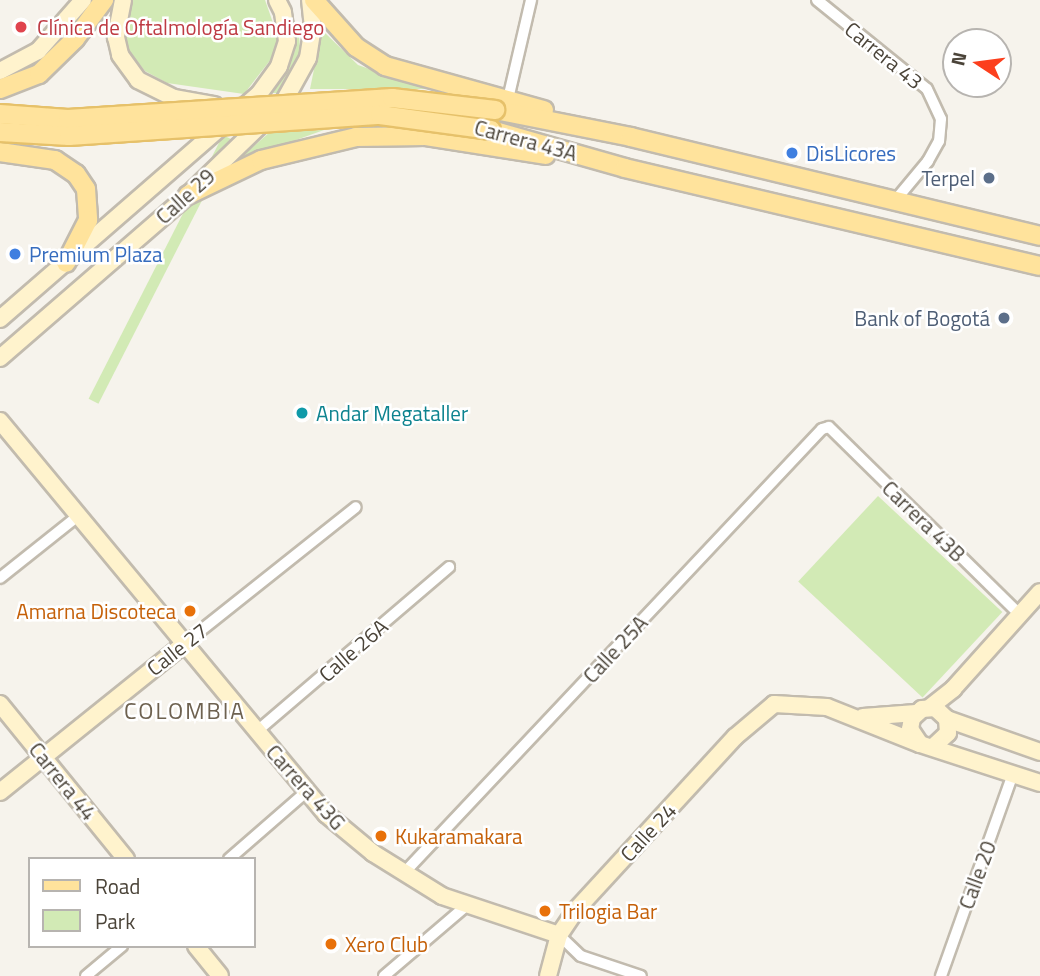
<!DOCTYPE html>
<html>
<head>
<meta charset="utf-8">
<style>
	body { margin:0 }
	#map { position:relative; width:1040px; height:976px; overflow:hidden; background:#f6f3ec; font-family:"Titillium Web",sans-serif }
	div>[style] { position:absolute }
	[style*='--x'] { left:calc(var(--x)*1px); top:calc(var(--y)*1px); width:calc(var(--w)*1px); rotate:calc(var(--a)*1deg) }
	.green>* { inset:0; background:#d2eab5; transform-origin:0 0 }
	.roads { filter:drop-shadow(2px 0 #c2bbae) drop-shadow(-2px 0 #c2bbae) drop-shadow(0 2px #c2bbae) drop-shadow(0 -2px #c2bbae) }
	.street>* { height:10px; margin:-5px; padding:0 5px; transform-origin:5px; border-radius:5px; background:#fff }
	.secondary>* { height:16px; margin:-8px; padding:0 8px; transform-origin:8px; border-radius:8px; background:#fff3cd }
	.primary>* { height:18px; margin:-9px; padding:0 9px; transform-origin:9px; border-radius:9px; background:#ffe39c }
	.bridges { filter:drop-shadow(2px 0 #e6c16a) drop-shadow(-2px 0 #e6c16a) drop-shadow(0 2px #e6c16a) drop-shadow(0 -2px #e6c16a) }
	.primary-bridge>* { height:18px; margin:-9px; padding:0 9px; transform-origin:9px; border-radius:9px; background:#ffe39c }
	.dots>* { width:19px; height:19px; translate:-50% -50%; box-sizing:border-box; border:4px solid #fff; border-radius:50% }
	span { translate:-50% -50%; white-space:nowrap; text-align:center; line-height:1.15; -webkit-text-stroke:5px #fff; paint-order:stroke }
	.health-label { font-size:21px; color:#be3a42 }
	.left { translate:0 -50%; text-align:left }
	.street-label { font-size:21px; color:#4b4439 }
	.shop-label { font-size:21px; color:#366cbe }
	.service-label { font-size:21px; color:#4e5e75 }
	.right { translate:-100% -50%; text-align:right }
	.culture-label { font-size:21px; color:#0d838f }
	.food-label { font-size:21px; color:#c56008 }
	.neighbourhood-label { font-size:23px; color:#6e6250; letter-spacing:2px }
	.legend { position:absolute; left:28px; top:857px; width:228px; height:91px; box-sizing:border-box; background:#fff; border:2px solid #b7b4b0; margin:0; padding:9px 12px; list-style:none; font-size:21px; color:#4b4439 }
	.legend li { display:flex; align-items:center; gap:14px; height:35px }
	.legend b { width:35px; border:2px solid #b7b4b0 }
	.north { position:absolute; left:942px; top:28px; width:70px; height:70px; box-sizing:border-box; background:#fff; border:2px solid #b7b4b0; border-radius:50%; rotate:283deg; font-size:19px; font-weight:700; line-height:28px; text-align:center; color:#4b4439 }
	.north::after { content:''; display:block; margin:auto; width:24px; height:32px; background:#fc3f1d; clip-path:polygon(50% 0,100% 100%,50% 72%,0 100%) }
</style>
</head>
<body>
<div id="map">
	<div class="green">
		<i style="clip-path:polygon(131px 0,265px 0,278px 37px,275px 54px,244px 94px,167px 83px,145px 71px,130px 53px,124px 29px)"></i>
		<i style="clip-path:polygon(298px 27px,301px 55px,284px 93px,270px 93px,295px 51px)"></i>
		<i style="clip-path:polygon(322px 30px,358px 65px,426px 89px,310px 89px)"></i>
		<i style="clip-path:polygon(324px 130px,237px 161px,270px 132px)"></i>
		<i style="left:223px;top:135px;width:11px;height:296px;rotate:27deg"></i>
		<i style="left:878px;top:496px;width:170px;height:117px;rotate:43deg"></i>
	</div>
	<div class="roads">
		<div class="street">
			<i style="--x:817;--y:0;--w:141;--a:39"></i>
			<i style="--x:927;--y:89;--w:33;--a:65"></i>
			<i style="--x:941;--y:119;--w:22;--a:95"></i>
			<i style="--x:939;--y:141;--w:23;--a:119"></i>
			<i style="--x:928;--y:161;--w:53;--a:129.7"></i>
			<i style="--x:508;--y:99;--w:102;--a:-76.9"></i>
			<i style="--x:0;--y:578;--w:100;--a:-38.5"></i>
			<i style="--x:185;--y:643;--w:218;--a:-38.5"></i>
			<i style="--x:256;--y:732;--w:254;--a:-40.5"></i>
			<i style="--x:229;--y:859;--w:102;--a:-41"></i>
			<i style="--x:403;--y:874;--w:611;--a:-46.72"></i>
			<i style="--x:822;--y:429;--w:7;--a:-16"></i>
			<i style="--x:829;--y:427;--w:268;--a:44.5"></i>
			<i style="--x:559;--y:935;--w:30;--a:44"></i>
			<i style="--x:581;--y:956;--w:63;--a:18.4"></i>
			<i style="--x:86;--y:976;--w:47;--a:-39.8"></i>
			<i style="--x:384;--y:976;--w:108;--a:-40.5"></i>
			<i style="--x:941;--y:976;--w:214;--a:-70.4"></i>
		</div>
		<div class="secondary">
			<i style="--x:123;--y:0;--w:38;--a:101"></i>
			<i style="--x:116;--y:37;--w:18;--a:77"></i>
			<i style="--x:120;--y:55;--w:31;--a:54"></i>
			<i style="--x:138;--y:80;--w:40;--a:26.6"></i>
			<i style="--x:174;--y:98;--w:41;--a:9.9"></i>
			<i style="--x:0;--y:71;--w:43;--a:-27.8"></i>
			<i style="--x:38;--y:51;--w:68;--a:-48.6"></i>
			<i style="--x:0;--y:319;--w:343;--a:-41"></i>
			<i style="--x:259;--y:94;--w:34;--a:-54"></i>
			<i style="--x:279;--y:66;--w:26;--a:-72"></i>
			<i style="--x:287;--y:41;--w:29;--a:-98"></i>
			<i style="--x:283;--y:12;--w:13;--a:-117"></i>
			<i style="--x:0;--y:358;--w:249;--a:-40.9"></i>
			<i style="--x:188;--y:195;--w:132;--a:-44.1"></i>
			<i style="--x:283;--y:103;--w:51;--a:-60.9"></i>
			<i style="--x:308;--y:58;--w:30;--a:-81"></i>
			<i style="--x:313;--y:28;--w:28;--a:-96"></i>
			<i style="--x:0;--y:421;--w:511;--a:50.32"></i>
			<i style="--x:326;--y:814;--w:61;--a:39.7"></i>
			<i style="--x:373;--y:853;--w:81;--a:31.9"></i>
			<i style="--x:442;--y:896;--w:123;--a:18.4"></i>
			<i style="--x:0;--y:704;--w:200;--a:50.9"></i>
			<i style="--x:929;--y:708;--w:31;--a:-38"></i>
			<i style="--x:953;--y:689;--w:130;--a:-48.1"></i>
			<i style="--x:863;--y:717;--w:53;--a:-4.3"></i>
			<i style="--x:947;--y:719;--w:99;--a:19.5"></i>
			<i style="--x:934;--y:746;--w:19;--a:-43"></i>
			<i style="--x:948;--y:733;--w:14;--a:-94"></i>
			<i style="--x:947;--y:719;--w:16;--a:-137"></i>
			<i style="--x:935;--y:708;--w:13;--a:176"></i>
			<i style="--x:922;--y:709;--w:13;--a:138"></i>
			<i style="--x:912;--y:718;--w:11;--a:100"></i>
			<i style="--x:910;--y:729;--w:18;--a:56"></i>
			<i style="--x:920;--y:744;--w:126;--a:18"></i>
			<i style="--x:0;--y:792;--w:238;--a:-38.8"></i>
			<i style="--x:196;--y:946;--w:38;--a:51"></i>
			<i style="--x:548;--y:976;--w:42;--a:-75"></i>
			<i style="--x:559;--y:935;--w:29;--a:-56"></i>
			<i style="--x:575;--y:911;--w:236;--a:-47.4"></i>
			<i style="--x:735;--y:737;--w:51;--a:-40.2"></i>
			<i style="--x:774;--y:704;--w:53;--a:3.2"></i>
			<i style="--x:827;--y:707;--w:100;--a:21.7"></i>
		</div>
		<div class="primary">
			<i style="--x:314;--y:0;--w:63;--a:48.2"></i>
			<i style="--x:356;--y:47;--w:35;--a:33"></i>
			<i style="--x:385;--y:66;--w:165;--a:15.5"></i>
			<i style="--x:0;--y:89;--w:42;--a:-21"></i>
			<i style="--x:39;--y:74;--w:50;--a:-44.2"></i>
			<i style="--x:75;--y:39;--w:49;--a:-53.4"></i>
			<i style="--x:495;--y:110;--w:139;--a:11.2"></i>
			<i style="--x:631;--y:137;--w:421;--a:13.6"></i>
			<i style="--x:491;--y:130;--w:139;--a:15.8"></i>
			<i style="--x:625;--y:168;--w:426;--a:13.3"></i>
			<i style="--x:0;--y:152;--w:56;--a:8.3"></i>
			<i style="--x:55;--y:160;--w:25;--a:34"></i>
			<i style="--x:76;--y:174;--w:18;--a:56"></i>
			<i style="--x:86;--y:189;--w:31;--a:86"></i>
			<i style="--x:88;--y:220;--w:48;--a:117.1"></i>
			<i style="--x:188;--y:195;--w:81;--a:-25.6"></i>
			<i style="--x:261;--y:160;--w:98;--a:-13.6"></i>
			<i style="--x:356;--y:137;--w:70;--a:-0.8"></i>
			<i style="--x:426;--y:136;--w:121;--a:9"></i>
		</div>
	</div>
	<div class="bridges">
		<div class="primary-bridge">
			<i style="--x:0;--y:114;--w:68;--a:4.2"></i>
			<i style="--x:68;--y:119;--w:325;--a:-3.7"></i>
			<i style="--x:392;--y:98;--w:104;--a:6.6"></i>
			<i style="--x:0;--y:132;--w:69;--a:3.3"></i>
			<i style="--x:69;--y:136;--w:312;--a:-3.9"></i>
			<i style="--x:380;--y:115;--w:112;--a:7.7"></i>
		</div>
	</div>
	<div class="dots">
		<i style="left:21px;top:27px;background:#e0444e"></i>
		<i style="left:792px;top:153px;background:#3f7fe0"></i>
		<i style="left:989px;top:178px;background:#5c6f8a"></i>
		<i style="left:15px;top:254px;background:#3f7fe0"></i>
		<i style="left:1004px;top:318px;background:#5c6f8a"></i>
		<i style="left:302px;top:413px;background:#0f9aa8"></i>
		<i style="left:190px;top:611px;background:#e8710a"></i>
		<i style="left:381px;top:836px;background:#e8710a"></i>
		<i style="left:545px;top:911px;background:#e8710a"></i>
		<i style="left:331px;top:944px;background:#e8710a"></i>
	</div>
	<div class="health-label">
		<span class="left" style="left:37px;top:27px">Clínica de Oftalmología Sandiego</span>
	</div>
	<div class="street-label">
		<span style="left:884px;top:55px;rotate:39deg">Carrera 43</span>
		<span style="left:526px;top:140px;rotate:15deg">Carrera 43A</span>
		<span style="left:185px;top:196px;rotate:-42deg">Calle 29</span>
		<span style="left:924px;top:521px;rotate:44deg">Carrera 43B</span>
		<span style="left:177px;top:649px;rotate:-38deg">Calle 27</span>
		<span style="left:615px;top:649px;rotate:-47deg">Calle 25A</span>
		<span style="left:353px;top:650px;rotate:-41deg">Calle 26A</span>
		<span style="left:63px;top:781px;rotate:51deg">Carrera 44</span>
		<span style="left:306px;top:787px;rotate:48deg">Carrera 43G</span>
		<span style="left:648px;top:832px;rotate:-47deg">Calle 24</span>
		<span style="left:977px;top:875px;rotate:-70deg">Calle 20</span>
	</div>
	<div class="shop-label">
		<span class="left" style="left:806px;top:153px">DisLicores</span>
		<span class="left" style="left:29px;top:254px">Premium Plaza</span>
	</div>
	<div class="service-label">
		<span class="right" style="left:975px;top:178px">Terpel</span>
		<span class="right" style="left:990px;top:318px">Bank of Bogotá</span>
	</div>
	<div class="culture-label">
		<span class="left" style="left:316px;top:413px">Andar Megataller</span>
	</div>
	<div class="food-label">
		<span class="right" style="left:176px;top:611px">Amarna Discoteca</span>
		<span class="left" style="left:395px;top:836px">Kukaramakara</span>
		<span class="left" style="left:559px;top:911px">Trilogia Bar</span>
		<span class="left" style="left:345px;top:944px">Xero Club</span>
	</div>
	<div class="neighbourhood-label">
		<span style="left:185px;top:711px">COLOMBIA</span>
	</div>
	<ul class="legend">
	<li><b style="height:9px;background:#ffe39c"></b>Road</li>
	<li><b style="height:19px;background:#d2eab5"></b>Park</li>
	</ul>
	<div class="north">N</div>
</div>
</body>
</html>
